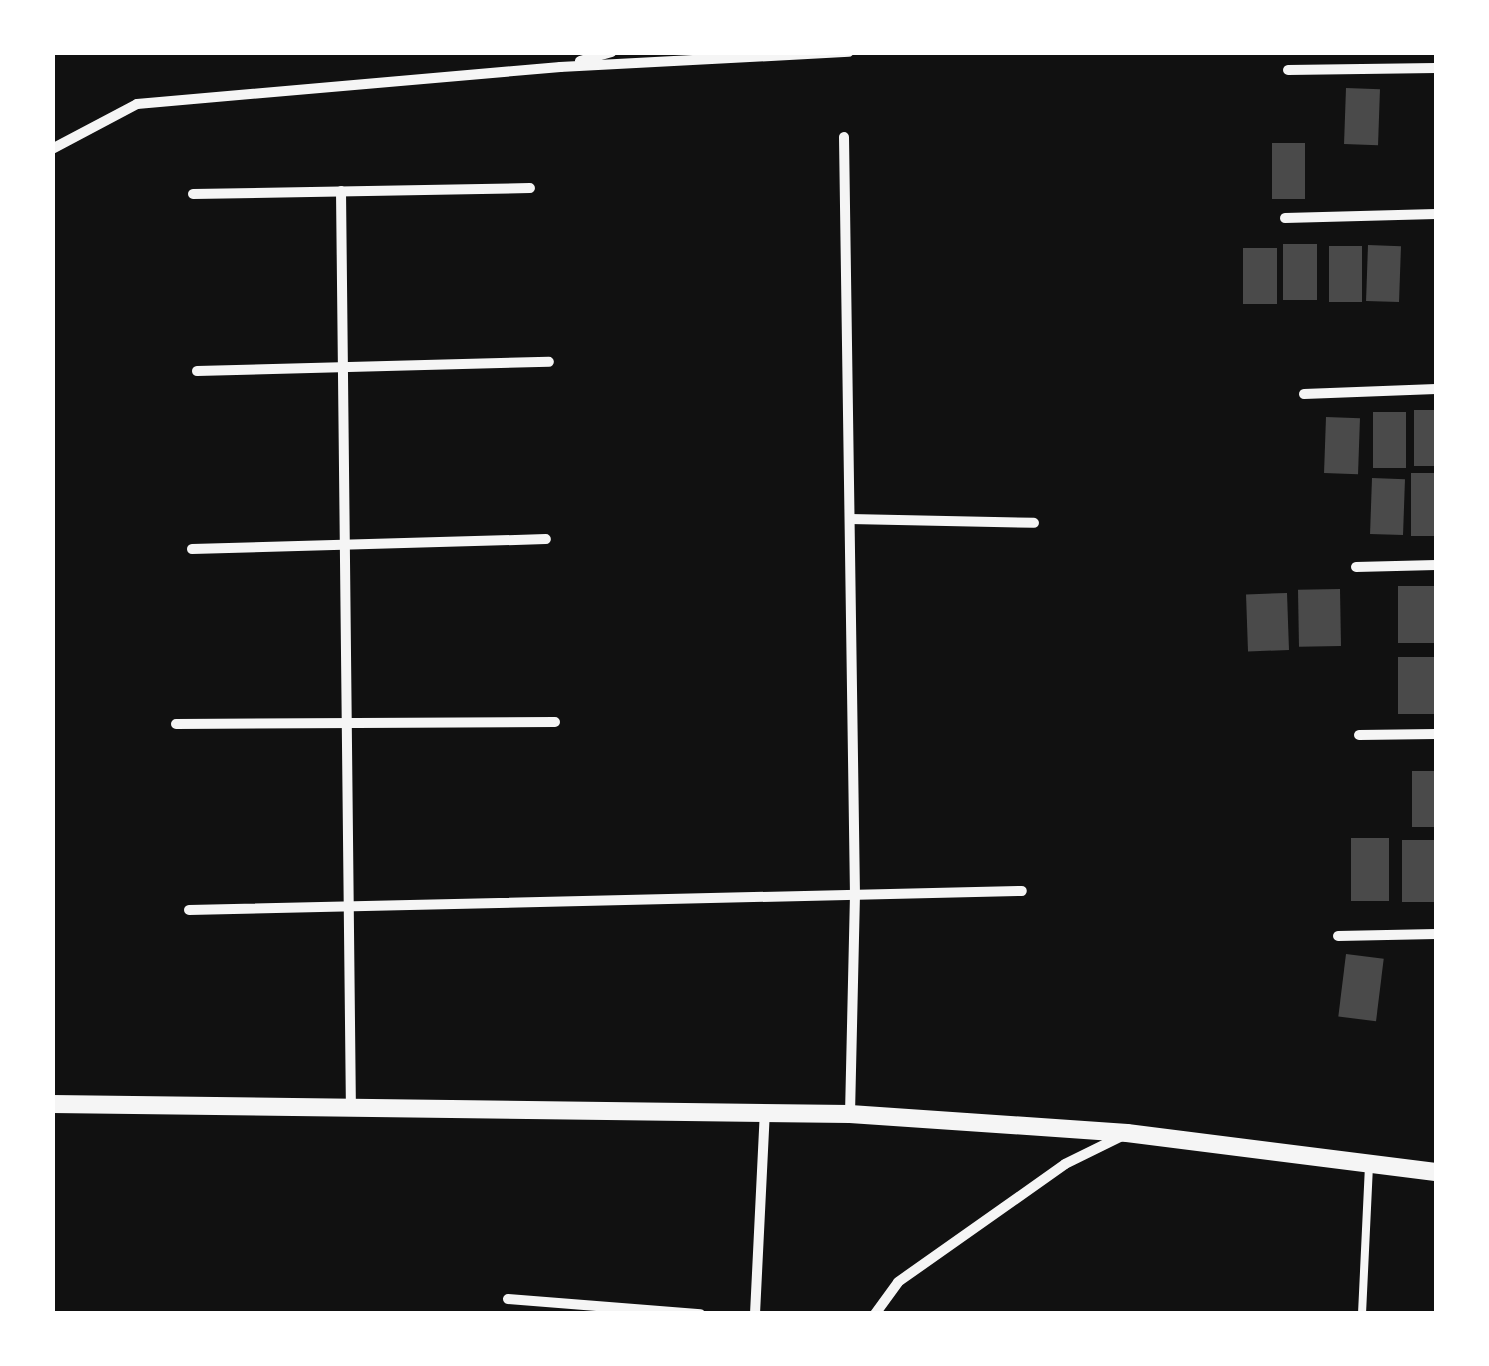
<!DOCTYPE html>
<html>
<head>
<meta charset="utf-8">
<style>
	body { margin:0 }
	#map { position:relative; width:1489px; height:1366px; overflow:hidden; background:#111; font-family:"Source Sans 3",sans-serif }
	div>[style] { position:absolute }
	[style*='--x'] { left:calc(var(--x)*1px); top:calc(var(--y)*1px); width:calc(var(--w)*1px); rotate:calc(var(--a)*1deg) }
	.building>* { inset:0; background:#4a4a4a; transform-origin:0 0 }
	.service>* { height:8px; margin:-4px; padding:0 4px; transform-origin:4px; border-radius:4px; background:#f5f5f5 }
	.minor>* { height:10px; margin:-5px; padding:0 5px; transform-origin:5px; border-radius:5px; background:#f5f5f5 }
	.tertiary>* { height:18px; margin:-9px; padding:0 9px; transform-origin:9px; border-radius:9px; background:#f5f5f5 }
	span { translate:-50% -50%; white-space:nowrap; text-align:center; line-height:1.15; -webkit-text-stroke:8px #fff; paint-order:stroke }
	.frame { position:absolute; inset:0; border:55px solid #fff; pointer-events:none }
</style>
</head>
<body>
<div id="map">
	<div class="building">
		<i style="left:1346px;top:88px;width:34px;height:56px;rotate:2deg"></i>
		<i style="left:1272px;top:143px;width:33px;height:56px"></i>
		<i style="left:1283px;top:244px;width:34px;height:56px"></i>
		<i style="left:1368px;top:245px;width:33px;height:56px;rotate:2deg"></i>
		<i style="left:1329px;top:246px;width:33px;height:56px"></i>
		<i style="left:1243px;top:248px;width:34px;height:56px"></i>
		<i style="left:1414px;top:410px;width:22px;height:56px"></i>
		<i style="left:1373px;top:412px;width:33px;height:56px"></i>
		<i style="left:1326px;top:417px;width:34px;height:56px;rotate:2deg"></i>
		<i style="left:1411px;top:473px;width:25px;height:63px"></i>
		<i style="left:1372px;top:478px;width:33px;height:56px;rotate:2deg"></i>
		<i style="left:1436px;top:586px;width:57px;height:38px;rotate:90deg"></i>
		<i style="left:1340px;top:589px;width:57px;height:42px;rotate:89deg"></i>
		<i style="left:1287px;top:593px;width:57px;height:41px;rotate:88deg"></i>
		<i style="left:1436px;top:657px;width:57px;height:38px;rotate:90deg"></i>
		<i style="left:1412px;top:771px;width:24px;height:56px"></i>
		<i style="left:1351px;top:838px;width:38px;height:63px"></i>
		<i style="left:1402px;top:840px;width:34px;height:62px"></i>
		<i style="left:1346px;top:954px;width:38px;height:63px;rotate:7deg"></i>
	</div>
	<div class="service">
		<i style="--x:1362;--y:1314;--w:151;--a:-87.3"></i>
	</div>
	<div class="minor">
		<i style="--x:580;--y:61;--w:33;--a:-16"></i>
		<i style="--x:1288;--y:70;--w:148;--a:-0.8"></i>
		<i style="--x:844;--y:137;--w:757;--a:89.17"></i>
		<i style="--x:855;--y:894;--w:220;--a:91.3"></i>
		<i style="--x:52;--y:149;--w:96;--a:-27.9"></i>
		<i style="--x:137;--y:104;--w:425;--a:-5"></i>
		<i style="--x:560;--y:67;--w:289;--a:-3"></i>
		<i style="--x:341;--y:191;--w:918;--a:89.38"></i>
		<i style="--x:193;--y:194;--w:337;--a:-1"></i>
		<i style="--x:1285;--y:218;--w:151;--a:-1.5"></i>
		<i style="--x:197;--y:371;--w:352;--a:-1.5"></i>
		<i style="--x:1304;--y:394;--w:132;--a:-2.2"></i>
		<i style="--x:850;--y:519;--w:184;--a:1.2"></i>
		<i style="--x:192;--y:549;--w:354;--a:-1.6"></i>
		<i style="--x:1356;--y:567;--w:80;--a:-1.4"></i>
		<i style="--x:176;--y:724;--w:379;--a:-0.3"></i>
		<i style="--x:1359;--y:735;--w:77;--a:-0.7"></i>
		<i style="--x:189;--y:910;--w:833;--a:-1.31"></i>
		<i style="--x:1338;--y:936;--w:98;--a:-1.2"></i>
		<i style="--x:508;--y:1299;--w:193;--a:4.5"></i>
		<i style="--x:755;--y:1314;--w:203;--a:-87.2"></i>
		<i style="--x:875;--y:1314;--w:39;--a:-54"></i>
		<i style="--x:898;--y:1282;--w:204;--a:-35.2"></i>
		<i style="--x:1065;--y:1164;--w:64;--a:-26.2"></i>
	</div>
	<div class="tertiary">
		<i style="--x:52;--y:1104;--w:798;--a:0.72"></i>
		<i style="--x:850;--y:1114;--w:278;--a:3.9"></i>
		<i style="--x:1127;--y:1133;--w:311;--a:7.2"></i>
	</div>
	<div class="frame"></div>
</div>
</body>
</html>
